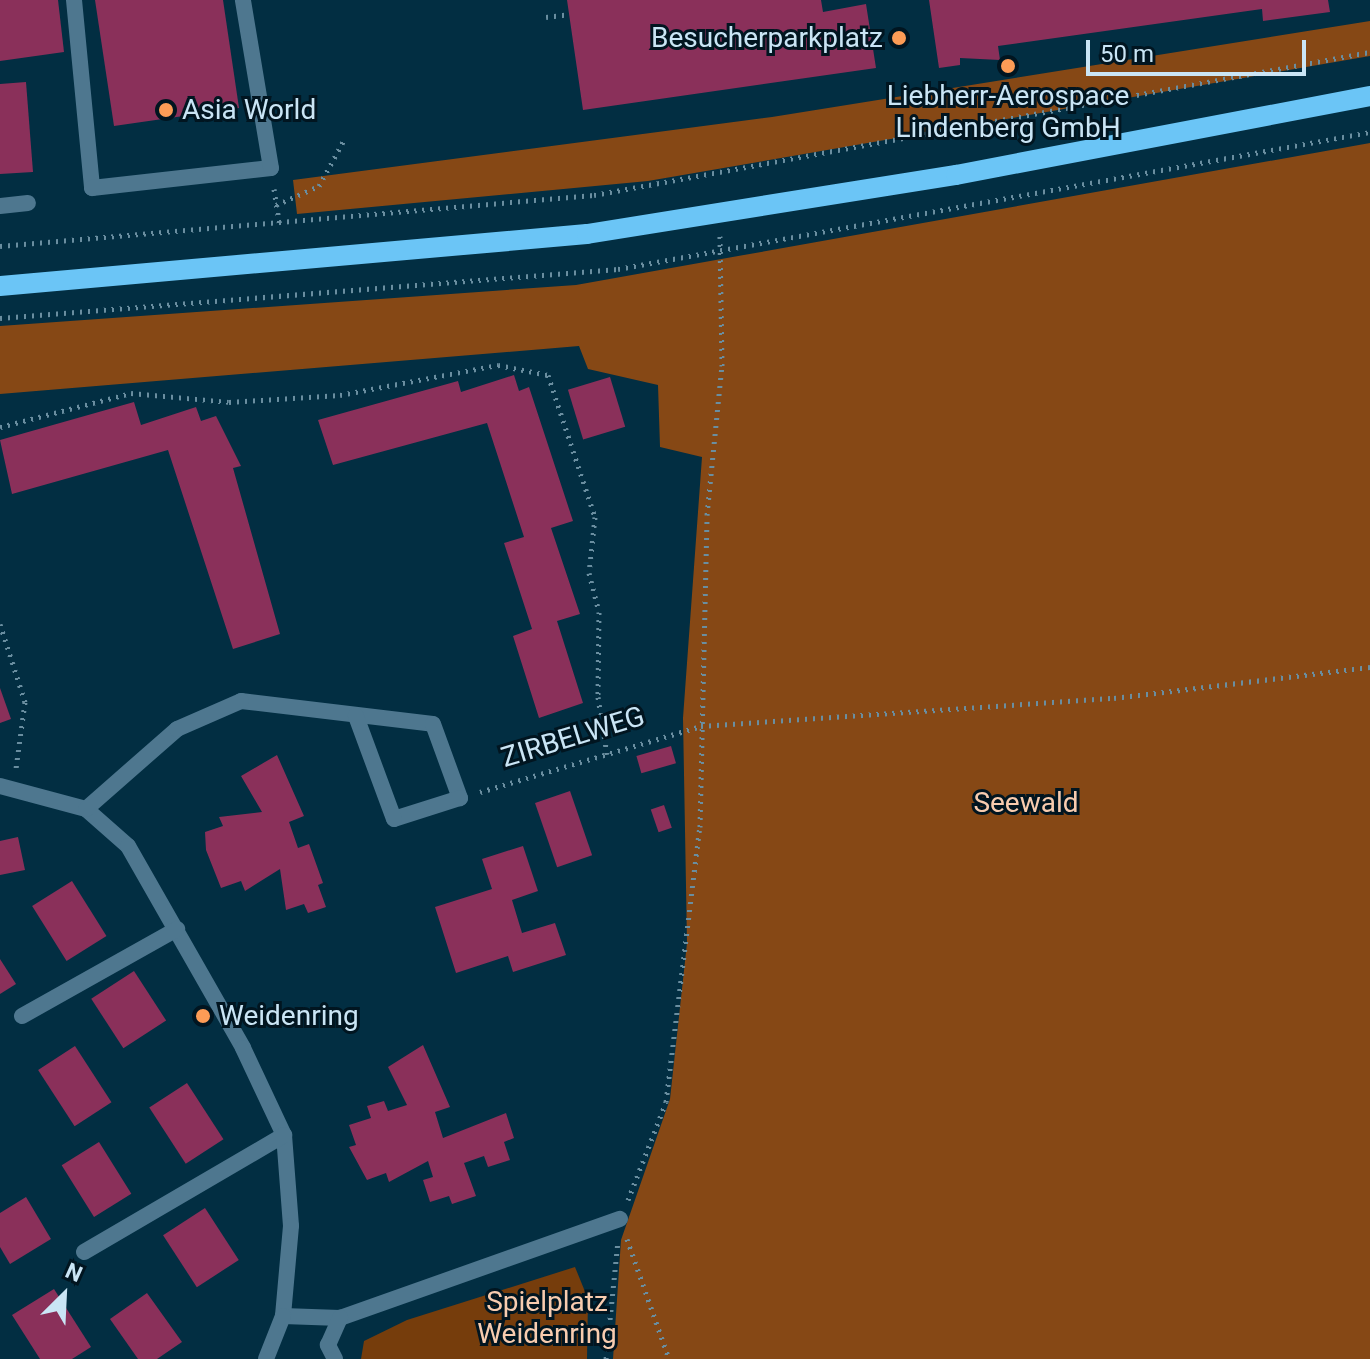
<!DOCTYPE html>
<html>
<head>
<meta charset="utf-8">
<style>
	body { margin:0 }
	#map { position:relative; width:1370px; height:1359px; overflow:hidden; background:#022e42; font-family:Roboto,sans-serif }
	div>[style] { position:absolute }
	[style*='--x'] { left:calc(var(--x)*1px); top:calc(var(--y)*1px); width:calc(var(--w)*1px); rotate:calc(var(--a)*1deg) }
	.green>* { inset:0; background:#763d0c }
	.forest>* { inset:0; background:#864815 }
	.building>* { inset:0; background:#8a305a; transform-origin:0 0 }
	.path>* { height:5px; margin-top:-2.5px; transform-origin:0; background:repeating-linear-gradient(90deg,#6a8ea0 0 2px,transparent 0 8px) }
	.lane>* { height:16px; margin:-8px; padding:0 8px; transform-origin:8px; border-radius:8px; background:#4e778f }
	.street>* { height:16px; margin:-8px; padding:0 8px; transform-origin:8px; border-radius:8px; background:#4e778f }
	.primary>* { height:20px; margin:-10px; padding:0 10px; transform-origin:10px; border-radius:10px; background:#6bc5f6 }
	.dots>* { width:22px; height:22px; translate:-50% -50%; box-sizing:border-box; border:4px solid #011520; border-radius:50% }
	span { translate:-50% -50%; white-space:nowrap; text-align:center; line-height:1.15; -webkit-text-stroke:6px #011520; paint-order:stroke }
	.poi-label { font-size:28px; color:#cae5f5 }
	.right { translate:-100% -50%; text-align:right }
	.left { translate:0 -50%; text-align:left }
	.street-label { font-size:28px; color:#cae5f5 }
	.park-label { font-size:28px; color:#f8ccaf }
	.north { position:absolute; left:24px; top:1255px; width:80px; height:80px; -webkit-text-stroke:6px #011520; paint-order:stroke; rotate:24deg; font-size:22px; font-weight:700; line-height:32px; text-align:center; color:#cae5f5 }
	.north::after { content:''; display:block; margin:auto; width:28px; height:36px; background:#cae5f5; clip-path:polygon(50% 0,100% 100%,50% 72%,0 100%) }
	.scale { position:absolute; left:1086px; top:40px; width:220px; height:36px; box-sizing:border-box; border:4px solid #cae5f5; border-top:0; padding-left:10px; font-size:24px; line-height:28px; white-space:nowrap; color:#cae5f5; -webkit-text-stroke:6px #011520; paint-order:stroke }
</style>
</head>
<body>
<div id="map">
	<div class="green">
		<i style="clip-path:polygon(575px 1267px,588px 1299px,587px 1359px,361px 1359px,364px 1341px,407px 1320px)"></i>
	</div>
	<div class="forest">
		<i style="clip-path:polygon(1370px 21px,1370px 56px,648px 181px,297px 214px,293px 180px,772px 117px)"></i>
		<i style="clip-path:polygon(1370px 143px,1370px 1359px,613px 1359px,621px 1240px,670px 1099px,687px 943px,683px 718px,702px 457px,660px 447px,658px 385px,588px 369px,579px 346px,0 394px,0 326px,576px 285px)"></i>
	</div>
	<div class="building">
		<i style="clip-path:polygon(0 0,58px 0,64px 52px,0 61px)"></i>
		<i style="clip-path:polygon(95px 0,223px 0,239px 108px,114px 126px)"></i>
		<i style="clip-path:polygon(567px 0,821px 0,823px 12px,866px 4px,876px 68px,583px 110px)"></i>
		<i style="clip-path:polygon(929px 0,1328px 0,1330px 12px,1263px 21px,1262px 9px,998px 46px,1000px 60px,960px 58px,960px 65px,939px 68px)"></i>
		<i style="clip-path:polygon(26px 82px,33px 172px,0 174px,0 84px)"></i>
		<i style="clip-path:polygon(514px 375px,519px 391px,529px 387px,573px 521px,551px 528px,580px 614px,557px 621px,583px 703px,539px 718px,513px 636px,532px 629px,504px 543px,524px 537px,487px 423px,333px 465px,318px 420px,458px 381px,461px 392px)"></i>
		<i style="left:610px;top:377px;width:52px;height:44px;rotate:73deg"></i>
		<i style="clip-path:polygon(134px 402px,141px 425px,196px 407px,201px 421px,216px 416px,241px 466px,233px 468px,280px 634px,233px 649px,168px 450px,12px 494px,0 440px)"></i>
		<i style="clip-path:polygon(0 688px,11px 719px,0 723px)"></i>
		<i style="left:671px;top:746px;width:18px;height:36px;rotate:74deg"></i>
		<i style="clip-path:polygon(277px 755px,304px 816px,289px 822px,298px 848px,309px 844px,323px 883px,318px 885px,326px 907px,308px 913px,304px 904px,286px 910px,280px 869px,245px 891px,241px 881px,221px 888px,206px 850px,205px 832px,223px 826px,219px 817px,262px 812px,241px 776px)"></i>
		<i style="left:570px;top:791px;width:68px;height:37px;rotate:71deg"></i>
		<i style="left:664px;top:805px;width:24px;height:14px;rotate:71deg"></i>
		<i style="clip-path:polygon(18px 837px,25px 870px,0 875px,0 841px)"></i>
		<i style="clip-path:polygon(523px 846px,538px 891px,512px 900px,522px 933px,555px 923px,566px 955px,513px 972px,508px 956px,456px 973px,435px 907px,492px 889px,482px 859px)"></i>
		<i style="left:72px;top:881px;width:65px;height:47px;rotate:58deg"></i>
		<i style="clip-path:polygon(0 959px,16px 984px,0 994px)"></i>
		<i style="left:134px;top:971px;width:59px;height:51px;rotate:57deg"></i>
		<i style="clip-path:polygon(423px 1045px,450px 1107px,435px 1112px,443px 1138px,506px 1113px,514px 1138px,504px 1142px,510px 1160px,488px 1167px,484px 1156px,464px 1163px,476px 1196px,452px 1204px,449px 1196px,430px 1202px,423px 1180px,433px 1177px,428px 1161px,389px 1182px,386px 1173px,367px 1180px,349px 1147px,356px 1145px,349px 1125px,371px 1118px,367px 1106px,384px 1101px,388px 1111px,407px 1105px,388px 1067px)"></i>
		<i style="left:75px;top:1046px;width:67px;height:44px;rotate:57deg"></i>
		<i style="left:187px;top:1083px;width:67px;height:45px;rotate:57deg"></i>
		<i style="left:99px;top:1142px;width:61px;height:44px;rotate:58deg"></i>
		<i style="clip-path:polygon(26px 1197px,51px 1239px,10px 1264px,0 1247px,0 1213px)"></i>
		<i style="left:205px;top:1208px;width:62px;height:50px;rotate:57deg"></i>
		<i style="clip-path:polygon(54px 1289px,91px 1347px,72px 1359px,40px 1359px,12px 1315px)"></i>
		<i style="clip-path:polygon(147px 1293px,182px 1342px,157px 1359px,138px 1359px,110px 1319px)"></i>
	</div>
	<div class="path">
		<i style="--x:546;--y:17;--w:23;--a:-7"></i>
		<i style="--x:274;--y:189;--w:37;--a:81"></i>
		<i style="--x:276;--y:205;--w:47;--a:-23.8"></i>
		<i style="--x:319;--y:186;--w:52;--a:-61.5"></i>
		<i style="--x:0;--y:246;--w:596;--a:-4.91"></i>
		<i style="--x:594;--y:195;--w:789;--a:-10.44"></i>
		<i style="--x:0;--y:318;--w:620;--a:-4.53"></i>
		<i style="--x:618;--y:269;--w:764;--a:-10.32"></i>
		<i style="--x:0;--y:427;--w:135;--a:-14.5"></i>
		<i style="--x:131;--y:393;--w:98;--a:5.2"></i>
		<i style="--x:229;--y:402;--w:111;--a:-3.6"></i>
		<i style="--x:340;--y:395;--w:161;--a:-10.8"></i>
		<i style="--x:498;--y:365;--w:51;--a:11.3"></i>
		<i style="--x:548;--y:375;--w:150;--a:71.7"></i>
		<i style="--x:595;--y:517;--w:56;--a:96.1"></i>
		<i style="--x:589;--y:573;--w:40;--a:75.6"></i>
		<i style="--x:599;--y:612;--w:85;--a:90.7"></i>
		<i style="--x:598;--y:697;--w:58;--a:81"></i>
		<i style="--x:0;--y:624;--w:82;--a:72.2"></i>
		<i style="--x:25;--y:702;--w:68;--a:97.7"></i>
		<i style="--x:480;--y:792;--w:231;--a:-16.6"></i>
		<i style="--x:701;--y:726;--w:414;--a:-3.9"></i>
		<i style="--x:1114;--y:698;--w:258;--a:-6.9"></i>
		<i style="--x:628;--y:1200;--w:105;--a:-68.8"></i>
		<i style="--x:666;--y:1102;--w:277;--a:-83"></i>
		<i style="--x:700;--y:827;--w:312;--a:-88.7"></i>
		<i style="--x:707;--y:515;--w:150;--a:-84.3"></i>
		<i style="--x:722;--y:366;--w:130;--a:-90.9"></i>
		<i style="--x:627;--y:1239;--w:127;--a:70.7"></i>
		<i style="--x:606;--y:1359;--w:119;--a:-84.2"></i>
	</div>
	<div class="lane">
		<i style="--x:74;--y:0;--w:189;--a:84.5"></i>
		<i style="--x:92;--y:188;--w:180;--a:-6.4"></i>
		<i style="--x:271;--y:168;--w:170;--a:-99.5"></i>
		<i style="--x:0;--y:206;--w:28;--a:-6"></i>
		<i style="--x:241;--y:701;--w:193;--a:6.8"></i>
		<i style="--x:433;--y:724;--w:79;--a:70"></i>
		<i style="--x:460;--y:798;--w:69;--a:162.3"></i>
		<i style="--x:394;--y:819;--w:110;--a:-110.3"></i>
		<i style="--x:283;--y:1316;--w:57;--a:2"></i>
		<i style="--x:340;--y:1318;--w:297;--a:-19.5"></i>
		<i style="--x:335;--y:1359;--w:16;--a:-117"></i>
		<i style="--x:328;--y:1345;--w:30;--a:-66"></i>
	</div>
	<div class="street">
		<i style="--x:0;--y:786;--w:89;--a:15"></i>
		<i style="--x:86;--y:809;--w:56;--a:41.4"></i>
		<i style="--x:128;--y:846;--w:232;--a:60.3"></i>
		<i style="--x:243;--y:1048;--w:96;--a:64.8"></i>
		<i style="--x:284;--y:1135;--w:91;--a:85.6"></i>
		<i style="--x:291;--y:1226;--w:90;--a:95.1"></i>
		<i style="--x:283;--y:1316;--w:46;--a:111.6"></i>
		<i style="--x:86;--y:809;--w:121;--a:-41.3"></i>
		<i style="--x:177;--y:729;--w:70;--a:-23.6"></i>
		<i style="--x:22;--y:1016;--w:178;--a:-29.3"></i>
		<i style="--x:84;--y:1252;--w:232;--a:-30.3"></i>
	</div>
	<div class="primary">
		<i style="--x:0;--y:286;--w:589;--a:-5.06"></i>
		<i style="--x:587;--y:234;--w:374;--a:-9.1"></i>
		<i style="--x:956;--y:175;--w:421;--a:-10.8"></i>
	</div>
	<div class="dots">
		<i style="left:899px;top:38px;background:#fd9c56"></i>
		<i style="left:1008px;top:66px;background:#fd9c56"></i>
		<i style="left:166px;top:110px;background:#fd9c56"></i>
		<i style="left:203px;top:1016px;background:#fd9c56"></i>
	</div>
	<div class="poi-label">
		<span class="right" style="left:883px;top:38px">Besucherparkplatz</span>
		<span style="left:1008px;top:112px">Liebherr-Aerospace<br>Lindenberg GmbH</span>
		<span class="left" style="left:182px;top:110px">Asia World</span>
		<span class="left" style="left:219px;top:1016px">Weidenring</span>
	</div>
	<div class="street-label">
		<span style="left:573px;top:737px;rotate:-17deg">ZIRBELWEG</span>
	</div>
	<div class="park-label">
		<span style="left:1026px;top:803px">Seewald</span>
		<span style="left:547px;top:1318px">Spielplatz<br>Weidenring</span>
	</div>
	<div class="north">N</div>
	<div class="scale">50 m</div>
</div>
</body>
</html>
